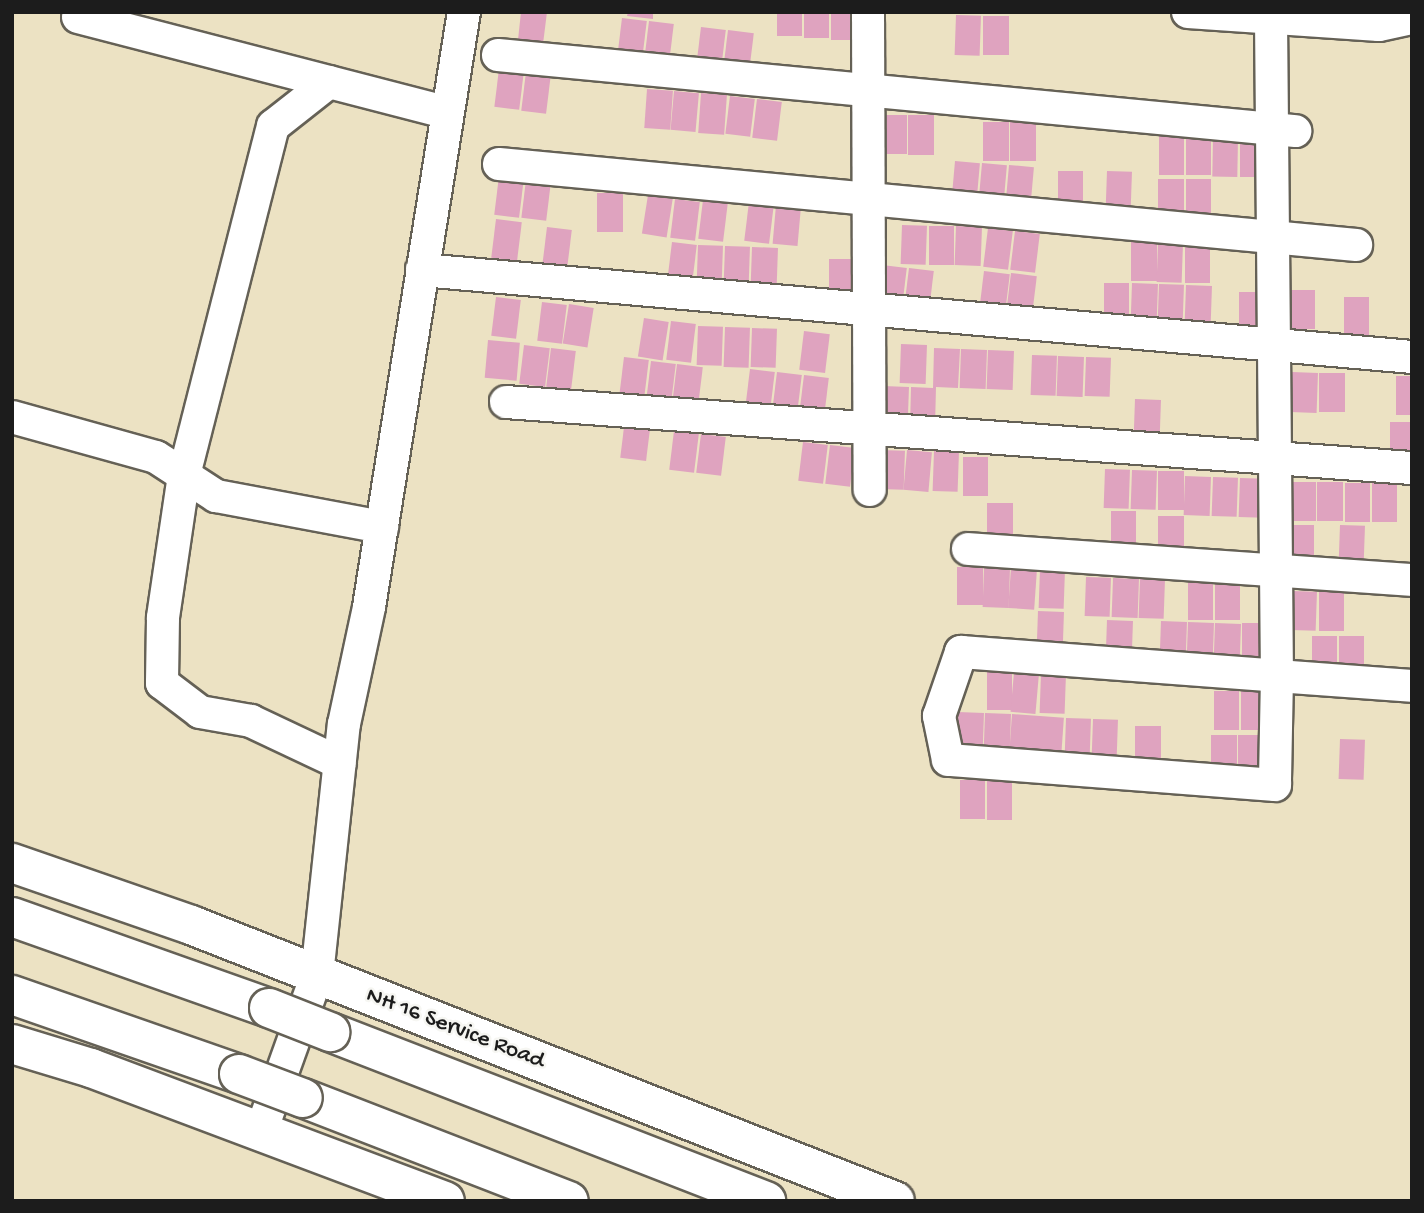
<!DOCTYPE html>
<html>
<head>
<meta charset="utf-8">
<style>
	body { margin:0 }
	#map { position:relative; width:1424px; height:1213px; overflow:hidden; background:#ece2c3; font-family:"Gochi Hand",sans-serif }
	div>[style] { position:absolute }
	[style*='--x'] { left:calc(var(--x)*1px); top:calc(var(--y)*1px); width:calc(var(--w)*1px); rotate:calc(var(--a)*1deg) }
	.building>* { inset:0; background:#dfa3bf; transform-origin:0 0 }
	.roads { filter:drop-shadow(2px 0 #656156) drop-shadow(-2px 0 #656156) drop-shadow(0 2px #656156) drop-shadow(0 -2px #656156) }
	.minor>* { height:32px; margin:-16px; padding:0 16px; transform-origin:16px; border-radius:16px; background:#fff }
	.tertiary>* { height:38px; margin:-19px; padding:0 19px; transform-origin:19px; border-radius:19px; background:#fff }
	.trunk>* { height:38px; margin:-19px; padding:0 19px; transform-origin:19px; border-radius:19px; background:#fff }
	.bridges { filter:drop-shadow(2px 0 #656156) drop-shadow(-2px 0 #656156) drop-shadow(0 2px #656156) drop-shadow(0 -2px #656156) }
	.trunk-bridge>* { height:38px; margin:-19px; padding:0 19px; transform-origin:19px; border-radius:19px; background:#fff }
	span { translate:-50% -50%; white-space:nowrap; text-align:center; line-height:1.15; -webkit-text-stroke:5px #f6f6f2; paint-order:stroke }
	.street-label { font-size:24px; color:#1c1c1c }
	.frame { position:absolute; inset:0; border:14px solid #1c1c1c; pointer-events:none }
</style>
</head>
<body>
<div id="map">
	<div class="building">
		<i style="clip-path:polygon(521px 12px,547px 12px,543px 44px,518px 40px)"></i>
		<i style="clip-path:polygon(628px 12px,653px 12px,653px 19px,627px 16px)"></i>
		<i style="left:777px;top:12px;width:25px;height:24px"></i>
		<i style="left:804px;top:12px;width:25px;height:26px"></i>
		<i style="left:831px;top:12px;width:25px;height:28px"></i>
		<i style="left:956px;top:15px;width:25px;height:40px;rotate:2deg"></i>
		<i style="left:983px;top:16px;width:26px;height:39px"></i>
		<i style="left:622px;top:18px;width:25px;height:39px;rotate:7deg"></i>
		<i style="left:649px;top:21px;width:25px;height:39px;rotate:7deg"></i>
		<i style="left:701px;top:27px;width:25px;height:39px;rotate:7deg"></i>
		<i style="left:728px;top:30px;width:26px;height:39px;rotate:7deg"></i>
		<i style="left:499px;top:69px;width:25px;height:38px;rotate:7deg"></i>
		<i style="left:526px;top:72px;width:25px;height:39px;rotate:7deg"></i>
		<i style="left:647px;top:89px;width:26px;height:39px;rotate:4deg"></i>
		<i style="left:674px;top:91px;width:25px;height:39px;rotate:5deg"></i>
		<i style="left:701px;top:93px;width:26px;height:40px;rotate:4deg"></i>
		<i style="left:730px;top:96px;width:25px;height:38px;rotate:7deg"></i>
		<i style="left:757px;top:99px;width:25px;height:39px;rotate:7deg"></i>
		<i style="left:881px;top:115px;width:26px;height:39px"></i>
		<i style="left:908px;top:115px;width:26px;height:40px"></i>
		<i style="left:983px;top:122px;width:26px;height:39px"></i>
		<i style="left:1010px;top:122px;width:26px;height:39px"></i>
		<i style="left:1159px;top:136px;width:25px;height:39px"></i>
		<i style="left:1186px;top:136px;width:25px;height:39px"></i>
		<i style="left:1238px;top:137px;width:40px;height:25px;rotate:91deg"></i>
		<i style="left:1240px;top:138px;width:25px;height:39px"></i>
		<i style="left:955px;top:161px;width:25px;height:39px;rotate:5deg"></i>
		<i style="left:982px;top:163px;width:25px;height:39px;rotate:5deg"></i>
		<i style="left:1009px;top:165px;width:25px;height:39px;rotate:5deg"></i>
		<i style="left:1058px;top:171px;width:25px;height:39px"></i>
		<i style="left:1107px;top:171px;width:25px;height:39px;rotate:2deg"></i>
		<i style="left:499px;top:176px;width:25px;height:39px;rotate:7deg"></i>
		<i style="left:1158px;top:179px;width:26px;height:39px"></i>
		<i style="left:1186px;top:179px;width:25px;height:39px"></i>
		<i style="left:526px;top:180px;width:25px;height:38px;rotate:7deg"></i>
		<i style="left:597px;top:193px;width:26px;height:39px"></i>
		<i style="left:648px;top:195px;width:25px;height:39px;rotate:9deg"></i>
		<i style="left:675px;top:199px;width:25px;height:39px;rotate:7deg"></i>
		<i style="left:703px;top:200px;width:25px;height:39px;rotate:7deg"></i>
		<i style="left:749px;top:202px;width:25px;height:39px;rotate:7deg"></i>
		<i style="left:776px;top:205px;width:25px;height:39px;rotate:5deg"></i>
		<i style="left:496px;top:219px;width:26px;height:39px;rotate:7deg"></i>
		<i style="left:902px;top:225px;width:25px;height:39px;rotate:2deg"></i>
		<i style="left:929px;top:226px;width:25px;height:39px"></i>
		<i style="left:956px;top:226px;width:26px;height:39px;rotate:2deg"></i>
		<i style="left:547px;top:227px;width:25px;height:38px;rotate:7deg"></i>
		<i style="left:988px;top:228px;width:25px;height:39px;rotate:7deg"></i>
		<i style="left:1015px;top:231px;width:25px;height:39px;rotate:7deg"></i>
		<i style="left:672px;top:242px;width:25px;height:39px;rotate:7deg"></i>
		<i style="left:1131px;top:242px;width:26px;height:39px"></i>
		<i style="left:1158px;top:243px;width:25px;height:39px;rotate:2deg"></i>
		<i style="left:1185px;top:244px;width:25px;height:39px"></i>
		<i style="left:698px;top:245px;width:25px;height:39px;rotate:2deg"></i>
		<i style="left:725px;top:246px;width:25px;height:39px;rotate:2deg"></i>
		<i style="left:752px;top:247px;width:26px;height:39px;rotate:2deg"></i>
		<i style="left:829px;top:259px;width:25px;height:39px"></i>
		<i style="left:882px;top:265px;width:25px;height:39px;rotate:7deg"></i>
		<i style="left:909px;top:268px;width:25px;height:39px;rotate:7deg"></i>
		<i style="left:984px;top:271px;width:26px;height:38px;rotate:7deg"></i>
		<i style="left:1011px;top:273px;width:26px;height:39px;rotate:7deg"></i>
		<i style="left:1104px;top:283px;width:25px;height:39px"></i>
		<i style="left:1132px;top:283px;width:26px;height:39px;rotate:2deg"></i>
		<i style="left:1159px;top:284px;width:25px;height:40px;rotate:2deg"></i>
		<i style="left:1186px;top:285px;width:26px;height:39px;rotate:2deg"></i>
		<i style="left:1289px;top:290px;width:26px;height:39px"></i>
		<i style="left:1239px;top:292px;width:25px;height:40px"></i>
		<i style="left:496px;top:297px;width:25px;height:39px;rotate:7deg"></i>
		<i style="left:1344px;top:297px;width:25px;height:40px"></i>
		<i style="left:542px;top:302px;width:25px;height:39px;rotate:7deg"></i>
		<i style="left:569px;top:304px;width:25px;height:40px;rotate:9deg"></i>
		<i style="left:644px;top:318px;width:25px;height:39px;rotate:9deg"></i>
		<i style="left:671px;top:321px;width:25px;height:39px;rotate:7deg"></i>
		<i style="left:698px;top:326px;width:25px;height:39px;rotate:2deg"></i>
		<i style="left:725px;top:327px;width:25px;height:40px;rotate:2deg"></i>
		<i style="left:752px;top:328px;width:25px;height:39px;rotate:2deg"></i>
		<i style="left:804px;top:331px;width:26px;height:39px;rotate:7deg"></i>
		<i style="left:488px;top:340px;width:32px;height:38px;rotate:5deg"></i>
		<i style="left:901px;top:344px;width:26px;height:39px;rotate:2deg"></i>
		<i style="left:524px;top:345px;width:26px;height:39px;rotate:7deg"></i>
		<i style="left:551px;top:348px;width:25px;height:39px;rotate:7deg"></i>
		<i style="clip-path:polygon(934px 348px,960px 349px,958px 388px,936px 387px,935px 427px,910px 426px,911px 387px,933px 388px)"></i>
		<i style="left:961px;top:349px;width:26px;height:39px;rotate:2deg"></i>
		<i style="left:988px;top:350px;width:26px;height:39px;rotate:2deg"></i>
		<i style="left:1032px;top:355px;width:25px;height:40px;rotate:2deg"></i>
		<i style="left:1058px;top:356px;width:26px;height:40px;rotate:2deg"></i>
		<i style="left:624px;top:357px;width:25px;height:39px;rotate:7deg"></i>
		<i style="left:1086px;top:357px;width:25px;height:39px;rotate:2deg"></i>
		<i style="left:651px;top:361px;width:25px;height:39px;rotate:7deg"></i>
		<i style="left:677px;top:364px;width:26px;height:39px;rotate:7deg"></i>
		<i style="left:750px;top:369px;width:25px;height:39px;rotate:7deg"></i>
		<i style="left:777px;top:372px;width:25px;height:39px;rotate:7deg"></i>
		<i style="left:1292px;top:372px;width:26px;height:40px;rotate:2deg"></i>
		<i style="left:1319px;top:373px;width:26px;height:39px"></i>
		<i style="left:804px;top:375px;width:25px;height:39px;rotate:7deg"></i>
		<i style="left:1396px;top:376px;width:16px;height:39px"></i>
		<i style="left:883px;top:386px;width:26px;height:40px;rotate:2deg"></i>
		<i style="left:1135px;top:399px;width:26px;height:40px;rotate:2deg"></i>
		<i style="left:625px;top:419px;width:26px;height:39px;rotate:7deg"></i>
		<i style="left:1390px;top:422px;width:22px;height:39px"></i>
		<i style="left:674px;top:431px;width:25px;height:39px;rotate:7deg"></i>
		<i style="left:701px;top:434px;width:25px;height:39px;rotate:7deg"></i>
		<i style="left:803px;top:442px;width:25px;height:39px;rotate:7deg"></i>
		<i style="left:830px;top:445px;width:25px;height:39px;rotate:7deg"></i>
		<i style="left:880px;top:450px;width:25px;height:39px;rotate:2deg"></i>
		<i style="left:907px;top:450px;width:25px;height:40px;rotate:5deg"></i>
		<i style="left:934px;top:451px;width:25px;height:40px;rotate:2deg"></i>
		<i style="left:963px;top:457px;width:25px;height:39px"></i>
		<i style="left:1105px;top:469px;width:25px;height:39px;rotate:2deg"></i>
		<i style="left:1132px;top:470px;width:25px;height:39px;rotate:2deg"></i>
		<i style="left:1158px;top:471px;width:26px;height:39px"></i>
		<i style="left:1185px;top:476px;width:26px;height:39px;rotate:2deg"></i>
		<i style="left:1213px;top:477px;width:25px;height:39px;rotate:2deg"></i>
		<i style="left:1240px;top:478px;width:25px;height:39px;rotate:2deg"></i>
		<i style="left:1290px;top:482px;width:26px;height:39px"></i>
		<i style="left:1317px;top:482px;width:26px;height:39px"></i>
		<i style="left:1345px;top:483px;width:25px;height:39px"></i>
		<i style="left:1372px;top:483px;width:25px;height:39px"></i>
		<i style="left:987px;top:503px;width:26px;height:39px"></i>
		<i style="left:1111px;top:511px;width:25px;height:39px"></i>
		<i style="left:1158px;top:516px;width:26px;height:39px"></i>
		<i style="left:1289px;top:525px;width:25px;height:39px"></i>
		<i style="left:1340px;top:525px;width:25px;height:39px;rotate:2deg"></i>
		<i style="left:957px;top:567px;width:26px;height:38px"></i>
		<i style="left:984px;top:568px;width:26px;height:39px;rotate:2deg"></i>
		<i style="left:1011px;top:568px;width:26px;height:40px;rotate:4deg"></i>
		<i style="left:1040px;top:569px;width:25px;height:39px;rotate:2deg"></i>
		<i style="left:1086px;top:577px;width:25px;height:39px;rotate:2deg"></i>
		<i style="left:1113px;top:578px;width:26px;height:39px;rotate:2deg"></i>
		<i style="left:1140px;top:579px;width:25px;height:39px;rotate:2deg"></i>
		<i style="left:1188px;top:581px;width:25px;height:39px"></i>
		<i style="left:1215px;top:581px;width:25px;height:39px"></i>
		<i style="left:1292px;top:591px;width:25px;height:39px;rotate:2deg"></i>
		<i style="left:1319px;top:591px;width:25px;height:40px"></i>
		<i style="left:1038px;top:611px;width:26px;height:39px;rotate:2deg"></i>
		<i style="left:1107px;top:620px;width:26px;height:39px;rotate:2deg"></i>
		<i style="left:1161px;top:621px;width:26px;height:39px;rotate:2deg"></i>
		<i style="left:1188px;top:622px;width:26px;height:40px;rotate:2deg"></i>
		<i style="left:1215px;top:623px;width:26px;height:39px;rotate:2deg"></i>
		<i style="left:1242px;top:623px;width:25px;height:39px"></i>
		<i style="left:1312px;top:636px;width:25px;height:39px"></i>
		<i style="left:1339px;top:636px;width:25px;height:39px"></i>
		<i style="left:987px;top:672px;width:25px;height:38px"></i>
		<i style="left:1014px;top:672px;width:25px;height:40px;rotate:5deg"></i>
		<i style="left:1041px;top:673px;width:25px;height:40px;rotate:2deg"></i>
		<i style="left:1214px;top:691px;width:25px;height:39px"></i>
		<i style="left:1241px;top:691px;width:25px;height:39px"></i>
		<i style="left:958px;top:712px;width:26px;height:40px;rotate:2deg"></i>
		<i style="left:985px;top:713px;width:26px;height:40px;rotate:2deg"></i>
		<i style="left:1012px;top:714px;width:52px;height:39px;rotate:4deg"></i>
		<i style="left:1066px;top:718px;width:25px;height:39px;rotate:2deg"></i>
		<i style="left:1093px;top:719px;width:25px;height:39px;rotate:2deg"></i>
		<i style="left:1135px;top:726px;width:26px;height:39px"></i>
		<i style="left:1211px;top:735px;width:26px;height:39px"></i>
		<i style="left:1238px;top:735px;width:26px;height:39px"></i>
		<i style="left:1340px;top:739px;width:25px;height:40px;rotate:2deg"></i>
		<i style="left:960px;top:780px;width:25px;height:39px"></i>
		<i style="left:987px;top:780px;width:25px;height:40px"></i>
	</div>
	<div class="roads">
		<div class="minor">
			<i style="--x:868;--y:12;--w:478;--a:89.8"></i>
			<i style="--x:1188;--y:12;--w:191;--a:3.9"></i>
			<i style="--x:1379;--y:25;--w:34;--a:-12"></i>
			<i style="--x:78;--y:17;--w:380;--a:14.5"></i>
			<i style="--x:1271;--y:18;--w:658;--a:89.48"></i>
			<i style="--x:1277;--y:676;--w:109;--a:91.1"></i>
			<i style="--x:1275;--y:785;--w:328;--a:-175.6"></i>
			<i style="--x:948;--y:760;--w:45;--a:-101.6"></i>
			<i style="--x:939;--y:716;--w:68;--a:-71"></i>
			<i style="--x:961;--y:652;--w:317;--a:4.3"></i>
			<i style="--x:1277;--y:676;--w:135;--a:4.2"></i>
			<i style="--x:498;--y:55;--w:801;--a:5.45"></i>
			<i style="--x:329;--y:82;--w:71;--a:141.8"></i>
			<i style="--x:273;--y:126;--w:360;--a:104.3"></i>
			<i style="--x:184;--y:475;--w:145;--a:98.4"></i>
			<i style="--x:163;--y:618;--w:65;--a:90.9"></i>
			<i style="--x:162;--y:683;--w:48;--a:37.3"></i>
			<i style="--x:200;--y:712;--w:52;--a:10"></i>
			<i style="--x:251;--y:721;--w:98;--a:25.3"></i>
			<i style="--x:499;--y:164;--w:861;--a:5.4"></i>
			<i style="--x:422;--y:270;--w:994;--a:5.02"></i>
			<i style="--x:506;--y:402;--w:908;--a:4.17"></i>
			<i style="--x:12;--y:417;--w:149;--a:15.5"></i>
			<i style="--x:156;--y:457;--w:72;--a:33"></i>
			<i style="--x:216;--y:496;--w:169;--a:10.6"></i>
			<i style="--x:968;--y:549;--w:445;--a:4"></i>
			<i style="--x:260;--y:1134;--w:169;--a:-70.3"></i>
			<i style="--x:317;--y:975;--w:252;--a:-83.9"></i>
			<i style="--x:344;--y:724;--w:120;--a:-77.9"></i>
			<i style="--x:369;--y:607;--w:603;--a:-80.93"></i>
		</div>
		<div class="tertiary">
			<i style="--x:12;--y:863;--w:189;--a:19.1"></i>
			<i style="--x:191;--y:925;--w:756;--a:21.41"></i>
			<i style="--x:12;--y:1044;--w:83;--a:16.9"></i>
			<i style="--x:91;--y:1068;--w:378;--a:20.6"></i>
		</div>
		<div class="trunk">
			<i style="--x:12;--y:917;--w:273;--a:19.5"></i>
			<i style="--x:12;--y:995;--w:240;--a:19.2"></i>
			<i style="--x:330;--y:1032;--w:468;--a:21.2"></i>
			<i style="--x:303;--y:1098;--w:285;--a:21.2"></i>
		</div>
	</div>
	<div class="bridges">
		<div class="trunk-bridge">
			<i style="--x:269;--y:1008;--w:66;--a:21.5"></i>
			<i style="--x:239;--y:1074;--w:68;--a:20.6"></i>
		</div>
	</div>
	<div class="street-label">
		<span style="left:455px;top:1029px;rotate:21deg">NH 16 Service Road</span>
	</div>
	<div class="frame"></div>
</div>
</body>
</html>
